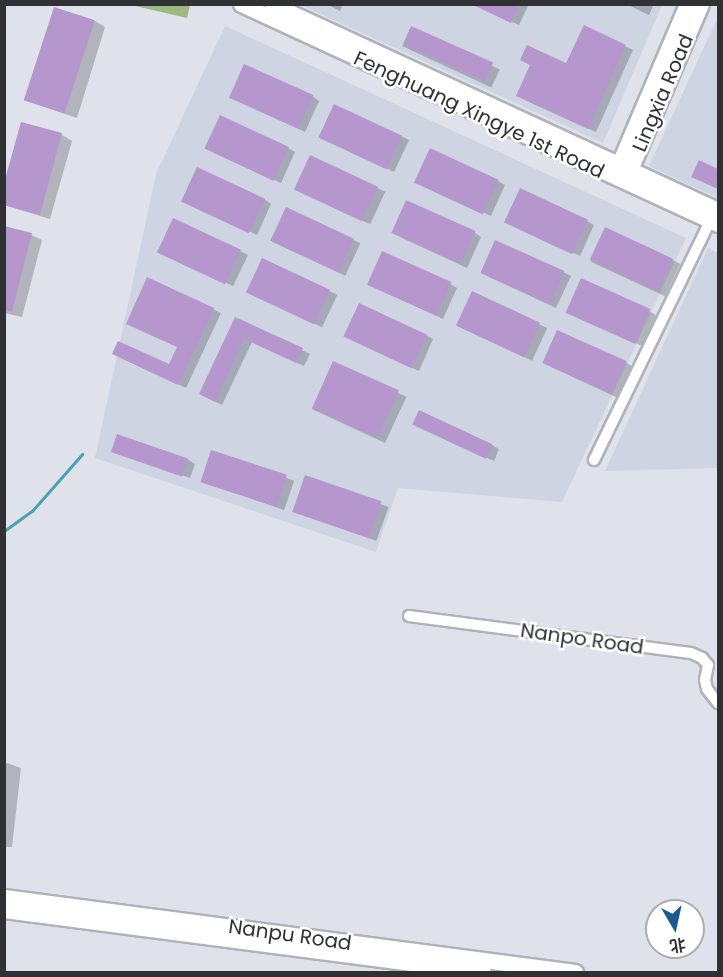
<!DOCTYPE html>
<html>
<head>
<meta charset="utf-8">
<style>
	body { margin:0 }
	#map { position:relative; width:723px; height:977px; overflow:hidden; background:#dfe1eb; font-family:Poppins,"Noto Sans SC",sans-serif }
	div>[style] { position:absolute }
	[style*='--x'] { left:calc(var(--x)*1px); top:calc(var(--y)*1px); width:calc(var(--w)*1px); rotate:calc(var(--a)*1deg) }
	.built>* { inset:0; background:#cfd4e3 }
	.forest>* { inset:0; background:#9cb981 }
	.shadow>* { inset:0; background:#0003; transform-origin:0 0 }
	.stream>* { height:3px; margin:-1.5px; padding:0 1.5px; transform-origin:1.5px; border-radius:1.5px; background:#4ba2ae }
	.building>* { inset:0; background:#b597ce; transform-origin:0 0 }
	.roads { filter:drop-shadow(2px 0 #b0b2bb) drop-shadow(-2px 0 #b0b2bb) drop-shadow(0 2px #b0b2bb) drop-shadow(0 -2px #b0b2bb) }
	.street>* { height:10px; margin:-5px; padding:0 5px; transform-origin:5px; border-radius:5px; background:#fff }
	.secondary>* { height:15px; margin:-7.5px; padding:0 7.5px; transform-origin:7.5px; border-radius:7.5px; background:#fff }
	span { translate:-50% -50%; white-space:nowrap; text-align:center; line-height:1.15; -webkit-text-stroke:5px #fff; paint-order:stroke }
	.street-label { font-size:20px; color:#303134 }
	.frame { position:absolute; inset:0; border:6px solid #303134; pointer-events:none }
	.north { position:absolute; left:645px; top:899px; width:60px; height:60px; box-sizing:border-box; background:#fff; border:2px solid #acadae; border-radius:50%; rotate:171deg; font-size:16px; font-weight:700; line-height:24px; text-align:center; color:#303134 }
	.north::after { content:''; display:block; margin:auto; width:21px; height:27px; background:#1c5990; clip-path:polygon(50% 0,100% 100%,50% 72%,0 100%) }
</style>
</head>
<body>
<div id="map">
	<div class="built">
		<i style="clip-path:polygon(301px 5px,662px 5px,603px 143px)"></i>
		<i style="clip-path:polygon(718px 17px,718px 198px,649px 166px)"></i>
		<i style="clip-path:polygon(225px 26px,686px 238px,562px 502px,398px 488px,376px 552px,95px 458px,156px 174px)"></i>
		<i style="clip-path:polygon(708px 248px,718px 253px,718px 468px,605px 471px)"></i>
	</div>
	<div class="forest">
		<i style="clip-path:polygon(131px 5px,190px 5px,187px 18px)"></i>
	</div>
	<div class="shadow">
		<i style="clip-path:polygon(326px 4px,343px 4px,340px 11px)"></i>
		<i style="clip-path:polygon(473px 4px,529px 4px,519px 25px)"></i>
		<i style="clip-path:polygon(626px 4px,654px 4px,649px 15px)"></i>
		<i style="clip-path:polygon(95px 21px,105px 27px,77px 118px,27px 101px)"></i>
		<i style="clip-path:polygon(584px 27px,633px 50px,596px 132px,525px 100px,567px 65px)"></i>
		<i style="left:411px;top:28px;width:98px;height:20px;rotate:25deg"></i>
		<i style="clip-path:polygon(312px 96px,319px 101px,305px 132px,238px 101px)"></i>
		<i style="clip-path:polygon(22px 124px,62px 135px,72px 141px,50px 219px,4px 205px)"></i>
		<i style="clip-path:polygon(401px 136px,409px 140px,394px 172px,327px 141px)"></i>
		<i style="clip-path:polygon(288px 148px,295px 152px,281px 183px,214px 153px)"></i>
		<i style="left:311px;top:157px;width:82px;height:36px;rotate:25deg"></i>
		<i style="clip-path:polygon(498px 181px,505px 185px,491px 216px,424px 185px)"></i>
		<i style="clip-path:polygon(264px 199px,271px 204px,257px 235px,190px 204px)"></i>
		<i style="left:287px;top:209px;width:81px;height:36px;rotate:25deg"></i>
		<i style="clip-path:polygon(587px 221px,594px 225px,580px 256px,513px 225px)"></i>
		<i style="clip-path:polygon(4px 228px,31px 235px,42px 240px,22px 317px,4px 313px)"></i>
		<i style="left:606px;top:229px;width:82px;height:36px;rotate:25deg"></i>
		<i style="clip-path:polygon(474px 232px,481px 237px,467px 268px,400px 237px)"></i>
		<i style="clip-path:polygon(240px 251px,248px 255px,233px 286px,166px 255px)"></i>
		<i style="left:263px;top:260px;width:82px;height:36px;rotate:25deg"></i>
		<i style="clip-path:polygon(563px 272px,571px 276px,556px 308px,489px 277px)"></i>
		<i style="clip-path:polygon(148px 279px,221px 313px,186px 388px,121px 358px,170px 366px,178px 347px)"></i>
		<i style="clip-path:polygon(450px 284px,457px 288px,443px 319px,376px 288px)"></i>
		<i style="left:472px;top:293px;width:83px;height:36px;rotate:25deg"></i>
		<i style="clip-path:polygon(649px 311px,656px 315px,642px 346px,575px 316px)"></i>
		<i style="clip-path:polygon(235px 319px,310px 354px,304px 366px,252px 342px,222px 405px,208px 398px)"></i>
		<i style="clip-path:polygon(426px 335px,433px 339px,419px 371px,352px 340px)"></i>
		<i style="clip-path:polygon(625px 362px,632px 366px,618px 398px,551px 367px)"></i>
		<i style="left:334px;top:363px;width:80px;height:51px;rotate:25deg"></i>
		<i style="clip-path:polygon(421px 428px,492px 445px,499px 449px,494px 461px)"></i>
		<i style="clip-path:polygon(113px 451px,187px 459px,195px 464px,190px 478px)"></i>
		<i style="left:211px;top:452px;width:88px;height:31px;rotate:19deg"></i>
		<i style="left:306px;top:477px;width:88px;height:36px;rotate:20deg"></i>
		<i style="clip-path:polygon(4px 762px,21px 768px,12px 847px,4px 847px)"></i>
	</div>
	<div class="stream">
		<i style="--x:4;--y:531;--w:34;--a:-36"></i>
		<i style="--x:32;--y:511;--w:76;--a:-48.7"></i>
	</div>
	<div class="building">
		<i style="clip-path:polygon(471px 4px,519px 4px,511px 23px)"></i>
		<i style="left:54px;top:7px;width:43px;height:98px;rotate:18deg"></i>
		<i style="clip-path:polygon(584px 25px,626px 45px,588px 129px,516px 96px,530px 65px,520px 60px,527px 45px,566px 63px)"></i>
		<i style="left:411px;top:26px;width:90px;height:20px;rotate:24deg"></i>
		<i style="left:244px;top:64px;width:76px;height:37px;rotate:24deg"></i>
		<i style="left:334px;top:104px;width:75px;height:37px;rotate:25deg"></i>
		<i style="left:220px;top:115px;width:76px;height:37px;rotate:25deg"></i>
		<i style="clip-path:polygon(21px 122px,62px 133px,40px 215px,4px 205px,4px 183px)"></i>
		<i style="left:430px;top:148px;width:76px;height:38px;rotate:25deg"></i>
		<i style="left:310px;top:155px;width:75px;height:38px;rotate:25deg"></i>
		<i style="clip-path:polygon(699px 160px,718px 169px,718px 189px,691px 177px)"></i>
		<i style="left:197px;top:167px;width:75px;height:38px;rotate:25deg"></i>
		<i style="left:520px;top:188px;width:75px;height:38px;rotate:25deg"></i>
		<i style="left:406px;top:200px;width:76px;height:36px;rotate:24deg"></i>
		<i style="left:286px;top:207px;width:75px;height:37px;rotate:25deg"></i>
		<i style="left:173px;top:218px;width:75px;height:38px;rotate:25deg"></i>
		<i style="clip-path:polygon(4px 226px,32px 233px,12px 312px,4px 310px)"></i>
		<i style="left:605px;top:227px;width:75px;height:36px;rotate:25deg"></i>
		<i style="left:495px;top:240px;width:76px;height:36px;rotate:24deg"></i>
		<i style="left:382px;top:251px;width:76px;height:37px;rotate:24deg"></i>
		<i style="left:262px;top:258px;width:75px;height:38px;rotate:25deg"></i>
		<i style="clip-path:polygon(147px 277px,214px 308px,178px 385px,112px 354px,118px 341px,169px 364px,177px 347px,126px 324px)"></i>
		<i style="left:581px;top:278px;width:76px;height:38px;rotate:24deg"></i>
		<i style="left:472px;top:291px;width:75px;height:38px;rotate:25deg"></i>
		<i style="left:359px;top:303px;width:75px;height:37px;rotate:25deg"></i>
		<i style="clip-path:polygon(235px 317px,303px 348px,296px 363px,244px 339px,215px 402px,199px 394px)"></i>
		<i style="left:557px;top:330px;width:76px;height:36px;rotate:24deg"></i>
		<i style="left:333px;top:361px;width:72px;height:52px;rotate:24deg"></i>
		<i style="left:419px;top:410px;width:81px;height:16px;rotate:25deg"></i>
		<i style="left:117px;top:434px;width:75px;height:19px;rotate:19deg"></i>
		<i style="left:211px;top:450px;width:80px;height:34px;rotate:18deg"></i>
		<i style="left:305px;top:475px;width:81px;height:39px;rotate:19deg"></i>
	</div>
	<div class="roads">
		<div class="street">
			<i style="--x:594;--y:460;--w:272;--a:-64.1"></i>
			<i style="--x:409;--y:616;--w:284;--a:7.5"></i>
			<i style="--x:691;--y:653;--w:12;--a:24"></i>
			<i style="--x:702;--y:658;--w:9;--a:49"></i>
			<i style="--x:708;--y:665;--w:15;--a:101"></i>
			<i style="--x:705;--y:680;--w:9;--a:77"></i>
			<i style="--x:707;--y:689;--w:18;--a:52"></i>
		</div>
		<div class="secondary">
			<i style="--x:241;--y:4;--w:525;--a:24.76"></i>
			<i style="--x:272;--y:4;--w:491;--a:24.8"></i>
			<i style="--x:615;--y:173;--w:184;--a:-66.9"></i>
			<i style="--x:626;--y:179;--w:190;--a:-66.8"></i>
			<i style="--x:4;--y:897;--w:576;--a:7.48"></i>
			<i style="--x:4;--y:910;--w:483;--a:7.4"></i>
		</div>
	</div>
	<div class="street-label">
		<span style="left:663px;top:93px;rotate:-67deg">Lingxia Road</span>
		<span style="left:479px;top:115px;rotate:25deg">Fenghuang Xingye 1st Road</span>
		<span style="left:582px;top:639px;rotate:8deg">Nanpo Road</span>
		<span style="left:290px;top:935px;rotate:8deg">Nanpu Road</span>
	</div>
	<div class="frame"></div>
	<div class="north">北</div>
</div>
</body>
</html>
